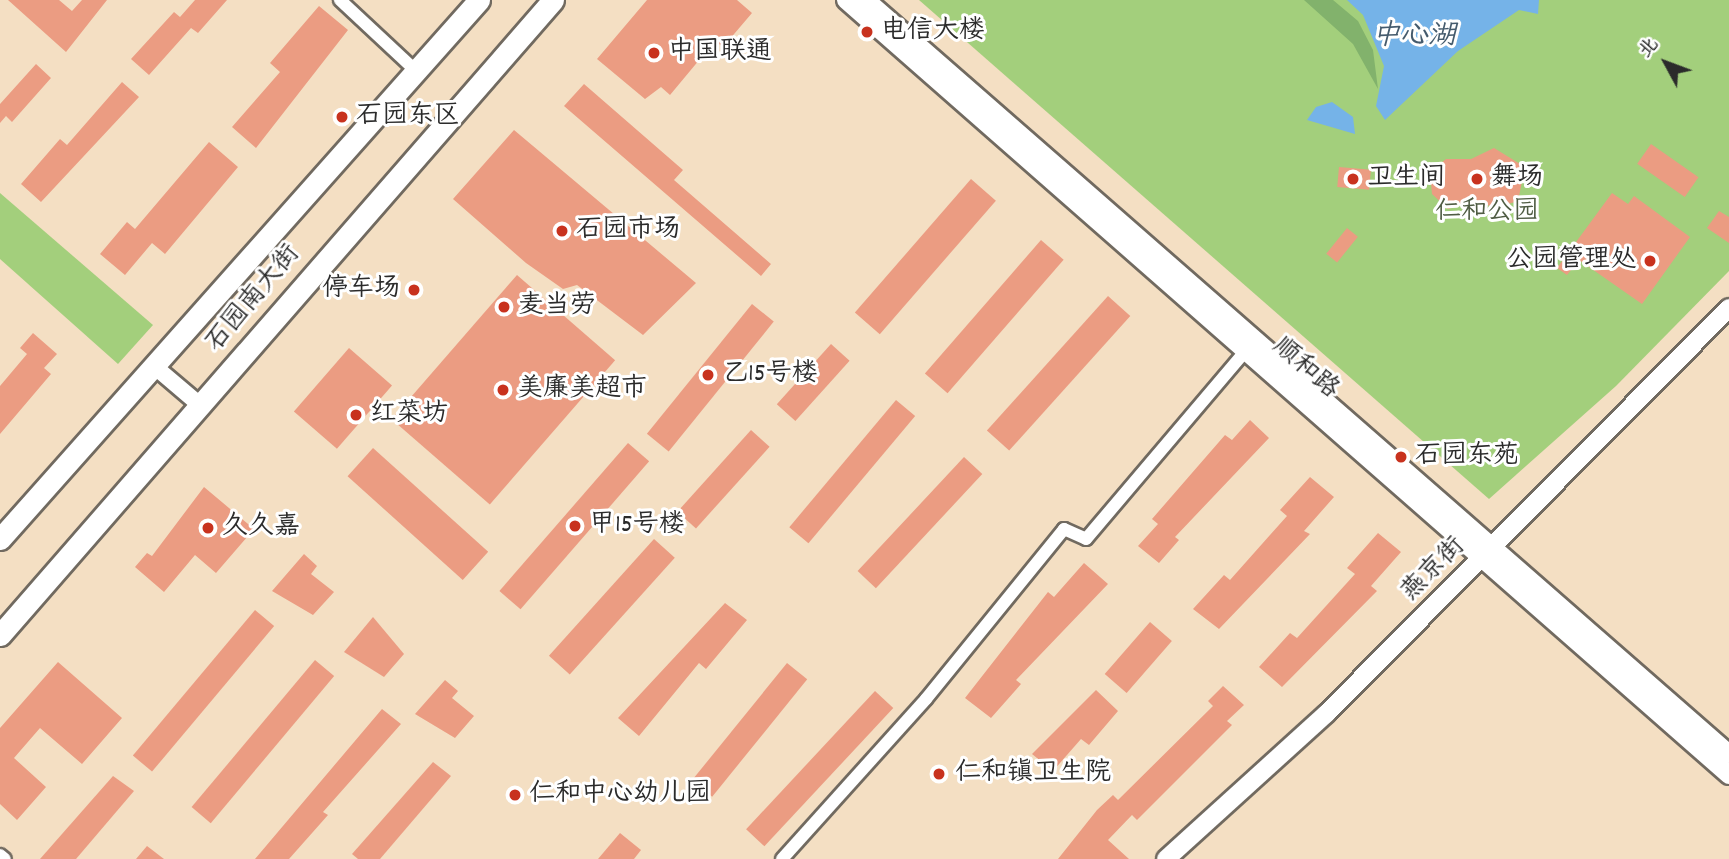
<!DOCTYPE html>
<html>
<head>
<meta charset="utf-8">
<style>
	body { margin:0 }
	#map { position:relative; width:1729px; height:859px; overflow:hidden; background:#f4dfc3; font-family:Dekko,"LXGW WenKai TC",sans-serif }
	div>[style] { position:absolute }
	[style*='--x'] { left:calc(var(--x)*1px); top:calc(var(--y)*1px); width:calc(var(--w)*1px); rotate:calc(var(--a)*1deg) }
	.green>* { inset:0; background:#a3cf7c }
	.forest>* { inset:0; background:#82b26c }
	.water>* { inset:0; background:#75b3e8 }
	.building>* { inset:0; background:#eb9c82; transform-origin:0 0 }
	.roads { filter:drop-shadow(2px 0 #716a60) drop-shadow(-2px 0 #716a60) drop-shadow(0 2px #716a60) drop-shadow(0 -2px #716a60) }
	.minor>* { height:12px; margin:-6px; padding:0 6px; transform-origin:6px; border-radius:6px; background:#fff }
	.tertiary>* { height:16px; margin:-8px; padding:0 8px; transform-origin:8px; border-radius:8px; background:#fff }
	.secondary>* { height:18px; margin:-9px; padding:0 9px; transform-origin:9px; border-radius:9px; background:#fff }
	.primary>* { height:21px; margin:-10.5px; padding:0 10.5px; transform-origin:10.5px; border-radius:10.5px; background:#fff }
	.dots>* { width:19px; height:19px; translate:-50% -50%; box-sizing:border-box; border:4px solid #fff; border-radius:50% }
	span { translate:-50% -50%; white-space:nowrap; text-align:center; line-height:1.15; -webkit-text-stroke:6px #fff; paint-order:stroke }
	.poi-label { font-size:26px; color:#2b2b2b }
	.left { translate:0 -50%; text-align:left }
	.right { translate:-100% -50%; text-align:right }
	.park-label { font-size:26px; color:#4f5c43 }
	.street-label { font-size:26px; color:#2b2b2b }
	.water-label { font-size:28px; color:#455b6d; font-style:italic }
	.north { position:absolute; left:1631px; top:28px; width:70px; height:70px; -webkit-text-stroke:5px #fff; paint-order:stroke; rotate:311deg; font-size:19px; font-weight:700; line-height:28px; text-align:center; color:#2b2b2b }
	.north::after { content:''; display:block; margin:auto; width:24px; height:32px; background:#2b2b2b; clip-path:polygon(50% 0,100% 100%,50% 72%,0 100%) }
</style>
</head>
<body>
<div id="map">
	<div class="green">
		<i style="clip-path:polygon(919px 0,1729px 0,1729px 271px,1616px 386px,1489px 499px)"></i>
		<i style="clip-path:polygon(0 193px,153px 325px,118px 364px,0 259px)"></i>
	</div>
	<div class="forest">
		<i style="clip-path:polygon(1304px 0,1333px 0,1358px 21px,1373px 50px,1378px 89px,1353px 44px)"></i>
	</div>
	<div class="water">
		<i style="clip-path:polygon(1347px 0,1539px 0,1538px 14px,1519px 10px,1458px 51px,1385px 120px,1376px 106px,1384px 66px,1363px 15px)"></i>
		<i style="clip-path:polygon(1332px 102px,1353px 117px,1355px 134px,1307px 120px,1316px 107px)"></i>
	</div>
	<div class="building">
		<i style="clip-path:polygon(8px 0,59px 0,72px 11px,82px 0,107px 0,66px 52px)"></i>
		<i style="clip-path:polygon(195px 0,227px 0,198px 33px,191px 28px,149px 75px,131px 59px,174px 12px,180px 17px)"></i>
		<i style="clip-path:polygon(647px 0,737px 0,752px 13px,723px 47px,715px 41px,670px 95px,661px 87px,645px 99px,597px 59px)"></i>
		<i style="clip-path:polygon(319px 6px,348px 30px,256px 148px,232px 127px,280px 72px,270px 63px)"></i>
		<i style="clip-path:polygon(36px 64px,51px 78px,12px 122px,6px 116px,0 123px,0 104px)"></i>
		<i style="clip-path:polygon(122px 82px,139px 97px,41px 202px,21px 184px,60px 139px,67px 145px)"></i>
		<i style="clip-path:polygon(584px 84px,683px 170px,674px 180px,771px 264px,761px 276px,564px 106px)"></i>
		<i style="clip-path:polygon(514px 130px,696px 283px,643px 335px,577px 285px,563px 289px,526px 263px,453px 199px)"></i>
		<i style="clip-path:polygon(209px 142px,238px 167px,165px 254px,152px 243px,125px 275px,100px 254px,127px 222px,135px 229px)"></i>
		<i style="left:1651px;top:144px;width:58px;height:24px;rotate:35deg"></i>
		<i style="clip-path:polygon(1494px 148px,1525px 167px,1518px 201px,1495px 208px,1475px 200px,1448px 209px,1432px 194px,1430px 172px,1446px 159px,1471px 159px)"></i>
		<i style="left:1339px;top:167px;width:32px;height:20px;rotate:5deg"></i>
		<i style="left:971px;top:179px;width:33px;height:177px;rotate:41deg"></i>
		<i style="clip-path:polygon(1612px 193px,1628px 204px,1634px 196px,1690px 237px,1642px 304px,1579px 260px,1567px 275px,1557px 268px)"></i>
		<i style="clip-path:polygon(1719px 211px,1729px 217px,1729px 243px,1707px 228px)"></i>
		<i style="left:1347px;top:228px;width:14px;height:33px;rotate:39deg"></i>
		<i style="left:1041px;top:240px;width:30px;height:177px;rotate:41deg"></i>
		<i style="left:517px;top:275px;width:130px;height:191px;rotate:41deg"></i>
		<i style="left:1108px;top:296px;width:30px;height:181px;rotate:42deg"></i>
		<i style="left:752px;top:304px;width:28px;height:167px;rotate:39deg"></i>
		<i style="clip-path:polygon(33px 333px,57px 354px,44px 368px,51px 374px,0 434px,0 386px,27px 354px,20px 348px)"></i>
		<i style="left:831px;top:344px;width:25px;height:81px;rotate:42deg"></i>
		<i style="left:349px;top:348px;width:57px;height:84px;rotate:41deg"></i>
		<i style="left:896px;top:400px;width:25px;height:166px;rotate:40deg"></i>
		<i style="clip-path:polygon(1250px 420px,1269px 438px,1175px 537px,1179px 540px,1159px 563px,1138px 546px,1158px 524px,1152px 519px,1225px 435px,1232px 440px)"></i>
		<i style="left:751px;top:430px;width:25px;height:110px;rotate:42deg"></i>
		<i style="left:628px;top:443px;width:28px;height:196px;rotate:41deg"></i>
		<i style="left:373px;top:448px;width:155px;height:38px;rotate:42deg"></i>
		<i style="left:964px;top:457px;width:25px;height:156px;rotate:43deg"></i>
		<i style="clip-path:polygon(1310px 477px,1334px 497px,1304px 531px,1310px 534px,1219px 629px,1193px 609px,1224px 575px,1230px 580px,1287px 516px,1280px 510px)"></i>
		<i style="clip-path:polygon(204px 487px,254px 529px,216px 573px,195px 555px,164px 592px,135px 567px,147px 553px,152px 556px)"></i>
		<i style="clip-path:polygon(1378px 533px,1401px 552px,1371px 586px,1377px 591px,1282px 687px,1259px 667px,1290px 633px,1297px 638px,1355px 574px,1347px 568px)"></i>
		<i style="left:654px;top:539px;width:28px;height:157px;rotate:42deg"></i>
		<i style="clip-path:polygon(304px 554px,317px 566px,311px 574px,334px 592px,313px 615px,272px 591px)"></i>
		<i style="clip-path:polygon(1084px 563px,1108px 584px,1016px 680px,1021px 684px,991px 718px,965px 698px,1048px 592px,1054px 597px)"></i>
		<i style="clip-path:polygon(725px 603px,747px 620px,706px 669px,699px 663px,639px 736px,618px 718px)"></i>
		<i style="left:255px;top:610px;width:25px;height:190px;rotate:40deg"></i>
		<i style="clip-path:polygon(373px 617px,404px 654px,384px 677px,344px 652px)"></i>
		<i style="left:1150px;top:622px;width:29px;height:69px;rotate:41deg"></i>
		<i style="left:315px;top:660px;width:25px;height:192px;rotate:40deg"></i>
		<i style="clip-path:polygon(58px 662px,122px 718px,82px 764px,40px 728px,14px 758px,46px 787px,17px 820px,0 804px,0 728px)"></i>
		<i style="left:787px;top:663px;width:26px;height:151px;rotate:39deg"></i>
		<i style="clip-path:polygon(445px 680px,458px 691px,452px 698px,474px 716px,455px 738px,415px 714px)"></i>
		<i style="clip-path:polygon(1223px 686px,1244px 705px,1227px 721px,1232px 725px,1137px 820px,1132px 815px,1108px 840px,1129px 859px,1058px 859px,1097px 810px,1113px 795px,1118px 800px,1213px 706px,1208px 701px)"></i>
		<i style="clip-path:polygon(1096px 690px,1118px 711px,1089px 745px,1081px 739px,1053px 771px,1032px 754px)"></i>
		<i style="left:875px;top:691px;width:25px;height:189px;rotate:43deg"></i>
		<i style="clip-path:polygon(382px 709px,401px 724px,323px 812px,328px 815px,289px 859px,255px 859px)"></i>
		<i style="clip-path:polygon(433px 762px,451px 776px,380px 859px,358px 859px,352px 854px)"></i>
		<i style="clip-path:polygon(113px 776px,134px 791px,76px 859px,40px 859px)"></i>
		<i style="clip-path:polygon(620px 833px,641px 850px,634px 859px,598px 859px)"></i>
		<i style="clip-path:polygon(147px 846px,164px 859px,136px 859px)"></i>
	</div>
	<div class="roads">
		<div class="minor">
			<i style="--x:340;--y:0;--w:103;--a:43"></i>
			<i style="--x:0;--y:855;--w:6;--a:39"></i>
			<i style="--x:782;--y:859;--w:215;--a:-48"></i>
			<i style="--x:926;--y:699;--w:219;--a:-50.9"></i>
			<i style="--x:1064;--y:529;--w:24;--a:24"></i>
			<i style="--x:1086;--y:539;--w:252;--a:-49.7"></i>
		</div>
		<div class="tertiary">
			<i style="--x:154;--y:366;--w:60;--a:40.3"></i>
		</div>
		<div class="secondary">
			<i style="--x:846;--y:0;--w:1175;--a:41.27"></i>
			<i style="--x:866;--y:0;--w:1146;--a:41.14"></i>
			<i style="--x:1166;--y:859;--w:216;--a:-42.2"></i>
			<i style="--x:1326;--y:714;--w:572;--a:-45.21"></i>
		</div>
		<div class="primary">
			<i style="--x:0;--y:539;--w:721;--a:-48.37"></i>
			<i style="--x:0;--y:635;--w:842;--a:-48.95"></i>
		</div>
	</div>
	<div class="dots">
		<i style="left:867px;top:32px;background:#c8321e"></i>
		<i style="left:654px;top:53px;background:#c8321e"></i>
		<i style="left:342px;top:117px;background:#c8321e"></i>
		<i style="left:1353px;top:179px;background:#c8321e"></i>
		<i style="left:1477px;top:179px;background:#c8321e"></i>
		<i style="left:562px;top:231px;background:#c8321e"></i>
		<i style="left:1650px;top:261px;background:#c8321e"></i>
		<i style="left:414px;top:290px;background:#c8321e"></i>
		<i style="left:504px;top:307px;background:#c8321e"></i>
		<i style="left:708px;top:375px;background:#c8321e"></i>
		<i style="left:503px;top:390px;background:#c8321e"></i>
		<i style="left:356px;top:415px;background:#c8321e"></i>
		<i style="left:1401px;top:457px;background:#c8321e"></i>
		<i style="left:575px;top:526px;background:#c8321e"></i>
		<i style="left:208px;top:528px;background:#c8321e"></i>
		<i style="left:939px;top:774px;background:#c8321e"></i>
		<i style="left:515px;top:795px;background:#c8321e"></i>
	</div>
	<div class="poi-label">
		<span class="left" style="left:881px;top:32px">电信大楼</span>
		<span class="left" style="left:668px;top:53px">中国联通</span>
		<span class="left" style="left:356px;top:117px">石园东区</span>
		<span class="left" style="left:1367px;top:179px">卫生间</span>
		<span class="left" style="left:1491px;top:179px">舞场</span>
		<span class="left" style="left:576px;top:231px">石园市场</span>
		<span class="right" style="left:1636px;top:261px">公园管理处</span>
		<span class="right" style="left:400px;top:290px">停车场</span>
		<span class="left" style="left:518px;top:307px">麦当劳</span>
		<span class="left" style="left:722px;top:375px">乙15号楼</span>
		<span class="left" style="left:517px;top:390px">美廉美超市</span>
		<span class="left" style="left:370px;top:415px">红菜坊</span>
		<span class="left" style="left:1415px;top:457px">石园东苑</span>
		<span class="left" style="left:589px;top:526px">甲15号楼</span>
		<span class="left" style="left:222px;top:528px">久久嘉</span>
		<span class="left" style="left:955px;top:774px">仁和镇卫生院</span>
		<span class="left" style="left:529px;top:795px">仁和中心幼儿园</span>
	</div>
	<div class="park-label">
		<span style="left:1487px;top:213px">仁和公园</span>
	</div>
	<div class="street-label">
		<span style="left:254px;top:299px;rotate:-50deg">石园南大街</span>
		<span style="left:1305px;top:369px;rotate:41deg">顺和路</span>
		<span style="left:1434px;top:570px;rotate:-45deg">燕京街</span>
	</div>
	<div class="water-label">
		<span style="left:1414px;top:38px">中心湖</span>
	</div>
	<div class="north">北</div>
</div>
</body>
</html>
